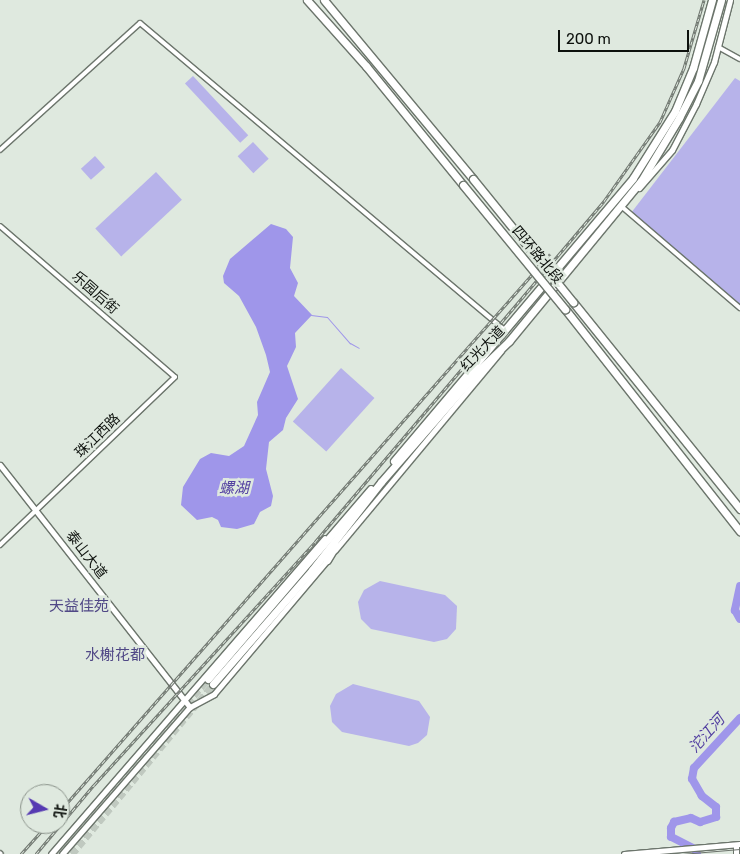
<!DOCTYPE html>
<html>
<head>
<meta charset="utf-8">
<style>
	body { margin:0 }
	#map { position:relative; width:740px; height:854px; overflow:hidden; background:#dfe9df; font-family:Rubik,"Noto Sans SC",sans-serif }
	div>[style] { position:absolute }
	[style*='--x'] { left:calc(var(--x)*1px); top:calc(var(--y)*1px); width:calc(var(--w)*1px); rotate:calc(var(--a)*1deg) }
	.green>* { inset:0; background:#b7b3ea; transform-origin:0 0 }
	.water>* { inset:0; background:#9f96ea }
	.stream>* { height:1px; margin:-0.5px; padding:0 0.5px; transform-origin:0.5px; border-radius:0.5px; background:#9f96ea }
	.river>* { height:8px; margin:-4px; padding:0 4px; transform-origin:4px; border-radius:4px; background:#9f96ea }
	.highway-tunnel>* { height:7px; margin-top:-3.5px; transform-origin:0; background:repeating-linear-gradient(90deg,#c0c9c0 0 7px,transparent 0 10.5px) }
	.roads { filter:drop-shadow(1px 0 #6c756c) drop-shadow(-1px 0 #6c756c) drop-shadow(0 1px #6c756c) drop-shadow(0 -1px #6c756c) }
	.street>* { height:4px; margin:-2px; padding:0 2px; transform-origin:2px; border-radius:2px; background:#fff }
	.secondary>* { height:5px; margin:-2.5px; padding:0 2.5px; transform-origin:2.5px; border-radius:2.5px; background:#fff }
	.highway>* { height:7px; margin:-3.5px; padding:0 3.5px; transform-origin:3.5px; border-radius:3.5px; background:#fff }
	.tram>* { height:1px; margin:-0.5px; padding:0 0.5px; transform-origin:0.5px; border-radius:0.5px; background:#6c736c }
	.rail>* { height:3px; margin-top:-1.5px; transform-origin:0; background:repeating-linear-gradient(90deg,#dfe9df 0 4px,#6c736c 0 8px); box-sizing:border-box; border-block:1px solid #6c736c }
	.bridges { filter:drop-shadow(1px 0 #6c756c) drop-shadow(-1px 0 #6c756c) drop-shadow(0 1px #6c756c) drop-shadow(0 -1px #6c756c) }
	.highway-bridge>* { height:7px; margin:-3.5px; padding:0 3.5px; transform-origin:3.5px; border-radius:3.5px; background:#fff }
	span { translate:-50% -50%; white-space:nowrap; text-align:center; line-height:1.15; -webkit-text-stroke:5px #dfe9df; paint-order:stroke }
	.street-label { font-size:14px; color:#0d110d }
	.water-label { font-size:15px; color:#5340a1; font-style:italic }
	.neighbourhood-label { font-size:15px; color:#504886 }
	.north { position:absolute; left:20px; top:784px; width:50px; height:50px; box-sizing:border-box; background:#dfe9df; border:1px solid #8b938b; border-radius:50%; rotate:98deg; font-size:14px; font-weight:700; line-height:20px; text-align:center; color:#0d110d }
	.north::after { content:''; display:block; margin:auto; width:18px; height:22px; background:#563ab2; clip-path:polygon(50% 0,100% 100%,50% 72%,0 100%) }
	.scale { position:absolute; left:558px; top:30px; width:131px; height:22px; box-sizing:border-box; border:2px solid #0d110d; border-top:0; padding-left:6px; font-size:15px; line-height:18px; white-space:nowrap; color:#0d110d; -webkit-text-stroke:4px #dfe9df; paint-order:stroke }
</style>
</head>
<body>
<div id="map">
	<div class="green">
		<i style="left:193px;top:76px;width:81px;height:11px;rotate:47deg"></i>
		<i style="clip-path:polygon(735px 78px,740px 81px,740px 305px,631px 213px)"></i>
		<i style="left:253px;top:142px;width:23px;height:21px;rotate:47deg"></i>
		<i style="left:95px;top:156px;width:15px;height:19px;rotate:48deg"></i>
		<i style="left:156px;top:172px;width:38px;height:83px;rotate:47deg"></i>
		<i style="left:341px;top:368px;width:45px;height:72px;rotate:42deg"></i>
		<i style="clip-path:polygon(380px 581px,445px 595px,457px 606px,456px 629px,447px 639px,434px 642px,371px 629px,361px 619px,358px 602px,364px 590px)"></i>
		<i style="clip-path:polygon(353px 684px,419px 701px,430px 717px,427px 735px,418px 743px,409px 746px,342px 732px,332px 722px,330px 706px,336px 694px)"></i>
	</div>
	<div class="water">
		<i style="clip-path:polygon(271px 224px,286px 229px,293px 237px,290px 268px,298px 283px,294px 296px,312px 315px,295px 333px,296px 347px,287px 366px,298px 399px,286px 418px,283px 430px,269px 442px,266px 469px,273px 496px,271px 506px,260px 512px,254px 524px,237px 529px,221px 527px,218px 520px,212px 517px,197px 520px,181px 505px,183px 487px,200px 459px,211px 453px,229px 456px,244px 446px,258px 415px,257px 402px,270px 372px,266px 355px,256px 327px,239px 296px,224px 283px,223px 276px,230px 259px)"></i>
	</div>
	<div class="stream">
		<i style="--x:311;--y:315;--w:16;--a:7"></i>
		<i style="--x:327;--y:317;--w:35;--a:49"></i>
		<i style="--x:350;--y:343;--w:10;--a:29"></i>
	</div>
	<div class="river">
		<i style="--x:740;--y:586;--w:25;--a:102"></i>
		<i style="--x:735;--y:610;--w:10;--a:61"></i>
		<i style="--x:697;--y:854;--w:5;--a:-112"></i>
		<i style="--x:695;--y:849;--w:27;--a:-153"></i>
		<i style="--x:671;--y:837;--w:9;--a:-90"></i>
		<i style="--x:671;--y:828;--w:7;--a:-63"></i>
		<i style="--x:674;--y:822;--w:17;--a:-13"></i>
		<i style="--x:691;--y:818;--w:10;--a:24"></i>
		<i style="--x:700;--y:822;--w:17;--a:-17"></i>
		<i style="--x:716;--y:817;--w:10;--a:-90"></i>
		<i style="--x:716;--y:807;--w:18;--a:-142"></i>
		<i style="--x:702;--y:796;--w:20;--a:-120"></i>
		<i style="--x:692;--y:779;--w:11;--a:-80"></i>
		<i style="--x:694;--y:768;--w:68;--a:-47.4"></i>
	</div>
	<div class="highway-tunnel">
		<i style="--x:57;--y:854;--w:231;--a:-49.2"></i>
		<i style="--x:72;--y:854;--w:221;--a:-50.3"></i>
	</div>
	<div class="roads">
		<div class="street">
			<i style="--x:718;--y:47;--w:25;--a:29"></i>
			<i style="--x:0;--y:150;--w:189;--a:-42.2"></i>
			<i style="--x:140;--y:23;--w:476;--a:40.1"></i>
			<i style="--x:621;--y:206;--w:157;--a:40.6"></i>
			<i style="--x:0;--y:226;--w:231;--a:40.8"></i>
			<i style="--x:175;--y:377;--w:243;--a:136.2"></i>
			<i style="--x:0;--y:853;--w:1;--a:45"></i>
		</div>
		<div class="secondary">
			<i style="--x:639;--y:188;--w:50;--a:-49"></i>
			<i style="--x:672;--y:150;--w:52;--a:-62.4"></i>
			<i style="--x:696;--y:104;--w:46;--a:-66.8"></i>
			<i style="--x:714;--y:62;--w:64;--a:-75.5"></i>
			<i style="--x:0;--y:465;--w:308;--a:51.9"></i>
			<i style="--x:335;--y:550;--w:259;--a:-50.2"></i>
			<i style="--x:736;--y:845;--w:9;--a:90"></i>
			<i style="--x:51;--y:854;--w:418;--a:-49.1"></i>
			<i style="--x:62;--y:854;--w:195;--a:-49"></i>
			<i style="--x:190;--y:707;--w:27;--a:-28"></i>
			<i style="--x:214;--y:694;--w:177;--a:-49.8"></i>
			<i style="--x:624;--y:854;--w:116;--a:-4.9"></i>
		</div>
		<div class="highway">
			<i style="--x:307;--y:0;--w:89;--a:48.2"></i>
			<i style="--x:366;--y:66;--w:154;--a:50.8"></i>
			<i style="--x:324;--y:0;--w:233;--a:50.2"></i>
			<i style="--x:573;--y:302;--w:266;--a:51.1"></i>
			<i style="--x:565;--y:309;--w:283;--a:51.8"></i>
			<i style="--x:394;--y:461;--w:370;--a:-49.8"></i>
			<i style="--x:633;--y:178;--w:79;--a:-57.9"></i>
			<i style="--x:675;--y:111;--w:47;--a:-67.3"></i>
			<i style="--x:693;--y:68;--w:71;--a:-74.4"></i>
			<i style="--x:327;--y:560;--w:17;--a:-59"></i>
			<i style="--x:208;--y:679;--w:250;--a:-49.4"></i>
			<i style="--x:213;--y:684;--w:151;--a:-49"></i>
			<i style="--x:312;--y:570;--w:112;--a:-51.9"></i>
			<i style="--x:381;--y:482;--w:146;--a:-48.9"></i>
			<i style="--x:477;--y:372;--w:45;--a:-44.1"></i>
			<i style="--x:509;--y:341;--w:207;--a:-50.5"></i>
			<i style="--x:641;--y:181;--w:74;--a:-58.9"></i>
			<i style="--x:679;--y:118;--w:42;--a:-62.8"></i>
			<i style="--x:698;--y:81;--w:84;--a:-74.1"></i>
		</div>
	</div>
	<div class="tram">
		<i style="--x:681;--y:854;--w:59;--a:-4.8"></i>
	</div>
	<div class="rail">
		<i style="--x:60;--y:811;--w:742;--a:-48.66"></i>
		<i style="--x:21;--y:854;--w:40;--a:-48"></i>
		<i style="--x:36;--y:854;--w:90;--a:-50"></i>
		<i style="--x:94;--y:785;--w:328;--a:-47.7"></i>
		<i style="--x:315;--y:542;--w:447;--a:-49.7"></i>
		<i style="--x:604;--y:201;--w:97;--a:-54.7"></i>
		<i style="--x:660;--y:122;--w:59;--a:-66"></i>
		<i style="--x:684;--y:68;--w:71;--a:-73.6"></i>
	</div>
	<div class="bridges">
		<div class="highway-bridge">
			<i style="--x:473;--y:179;--w:159;--a:50.9"></i>
			<i style="--x:463;--y:185;--w:161;--a:50.6"></i>
		</div>
	</div>
	<div class="street-label">
		<span style="left:537px;top:255px;rotate:50deg">四环路北段</span>
		<span style="left:95px;top:293px;rotate:41deg">乐园后街</span>
		<span style="left:483px;top:349px;rotate:-46deg">红光大道</span>
		<span style="left:98px;top:436px;rotate:-44deg">珠江西路</span>
		<span style="left:86px;top:555px;rotate:52deg">泰山大道</span>
	</div>
	<div class="water-label">
		<span style="left:234px;top:489px">螺湖</span>
		<span style="left:707px;top:734px;rotate:-48deg">沱江河</span>
	</div>
	<div class="neighbourhood-label">
		<span style="left:79px;top:607px">天益佳苑</span>
		<span style="left:115px;top:656px">水榭花都</span>
	</div>
	<div class="north">北</div>
	<div class="scale">200 m</div>
</div>
</body>
</html>
